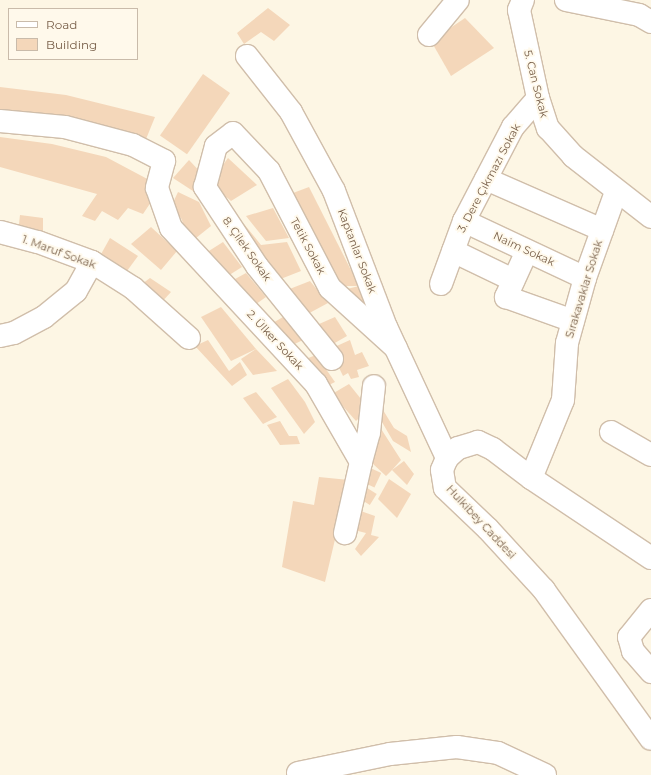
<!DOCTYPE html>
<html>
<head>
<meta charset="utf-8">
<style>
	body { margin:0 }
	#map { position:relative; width:651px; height:775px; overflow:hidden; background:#fdf6e4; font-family:Montserrat,sans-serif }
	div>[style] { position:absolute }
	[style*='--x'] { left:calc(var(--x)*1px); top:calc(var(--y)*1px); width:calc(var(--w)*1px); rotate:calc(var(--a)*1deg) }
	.building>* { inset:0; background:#f4d7ba; transform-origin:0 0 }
	.roads { filter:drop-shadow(1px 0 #d0beaa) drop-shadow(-1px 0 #d0beaa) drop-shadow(0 1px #d0beaa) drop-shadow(0 -1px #d0beaa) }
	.street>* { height:22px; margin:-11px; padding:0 11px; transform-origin:11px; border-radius:11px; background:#fff }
	.secondary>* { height:22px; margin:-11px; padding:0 11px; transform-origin:11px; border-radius:11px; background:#fff }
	span { translate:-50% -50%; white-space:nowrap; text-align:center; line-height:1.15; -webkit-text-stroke:3.5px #fff9eb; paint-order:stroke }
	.street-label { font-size:11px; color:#775e48 }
	.legend { position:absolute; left:8px; top:8px; width:130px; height:52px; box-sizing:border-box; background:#fff9eb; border:1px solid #c9bbaa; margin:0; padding:5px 7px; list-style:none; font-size:12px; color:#775e48 }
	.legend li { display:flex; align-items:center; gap:8px; height:20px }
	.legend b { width:20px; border:1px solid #c9bbaa }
</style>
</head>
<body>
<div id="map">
	<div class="building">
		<i style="clip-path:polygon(268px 8px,290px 25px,274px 41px,261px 32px,244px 44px,237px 33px)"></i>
		<i style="clip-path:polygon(465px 18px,494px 48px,451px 76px,431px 41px)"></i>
		<i style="left:203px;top:74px;width:33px;height:75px;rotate:35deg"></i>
		<i style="clip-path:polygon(0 87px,66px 95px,155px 117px,144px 144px,0 115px)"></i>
		<i style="clip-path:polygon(0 137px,52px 144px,106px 157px,153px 182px,155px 196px,143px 214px,128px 208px,118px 220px,102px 211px,95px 221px,82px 216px,97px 194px,0 167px)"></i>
		<i style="clip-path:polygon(228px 158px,257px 185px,231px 201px,210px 183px)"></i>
		<i style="clip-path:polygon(189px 160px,204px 176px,196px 193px,173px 178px)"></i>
		<i style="clip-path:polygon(309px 187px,359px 286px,334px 286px,285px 196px)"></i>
		<i style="clip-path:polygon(178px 192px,199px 202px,211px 226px,191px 242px,181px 218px,170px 209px)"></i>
		<i style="clip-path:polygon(273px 208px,289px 238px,266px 241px,246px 216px)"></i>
		<i style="clip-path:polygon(20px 215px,43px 218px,43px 237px,18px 233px)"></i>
		<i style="clip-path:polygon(244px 224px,261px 245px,287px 242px,301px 271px,273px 282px,233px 228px)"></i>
		<i style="clip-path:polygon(151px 227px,177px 251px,161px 270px,131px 244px)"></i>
		<i style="clip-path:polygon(110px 238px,138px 256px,127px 271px,100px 256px)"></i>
		<i style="clip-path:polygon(223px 242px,242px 267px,223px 279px,201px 256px)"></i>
		<i style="clip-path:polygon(246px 273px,266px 297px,249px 309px,226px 284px)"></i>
		<i style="clip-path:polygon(150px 278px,171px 292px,160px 304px,138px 287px)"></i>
		<i style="clip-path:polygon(310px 281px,328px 303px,302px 317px,282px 292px)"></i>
		<i style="clip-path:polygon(359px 286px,370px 312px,339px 291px)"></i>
		<i style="clip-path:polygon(221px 307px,256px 349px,231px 361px,201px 317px)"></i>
		<i style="clip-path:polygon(283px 317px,303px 340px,286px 348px,266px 327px)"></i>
		<i style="clip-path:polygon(335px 317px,347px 336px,326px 348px,310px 328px)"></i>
		<i style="clip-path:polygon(208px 340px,229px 371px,240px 362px,247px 375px,232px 386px,195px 346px)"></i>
		<i style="clip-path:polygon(350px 340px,355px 355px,362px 352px,369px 366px,357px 370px,359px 377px,351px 379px,348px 373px,343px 376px,330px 349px)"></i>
		<i style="clip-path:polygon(256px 349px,277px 371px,253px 375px,241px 359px)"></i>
		<i style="clip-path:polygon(316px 355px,335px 382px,321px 389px,298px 362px)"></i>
		<i style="clip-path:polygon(288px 379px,305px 402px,315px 422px,304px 434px,271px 388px)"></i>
		<i style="clip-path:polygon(349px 384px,369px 409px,356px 421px,332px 394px)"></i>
		<i style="clip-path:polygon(256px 392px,277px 417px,263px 424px,243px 398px)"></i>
		<i style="clip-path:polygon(375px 410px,383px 410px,394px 428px,407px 436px,411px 452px,393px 441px)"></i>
		<i style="clip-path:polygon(280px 421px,289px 436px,297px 436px,300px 444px,280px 445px,267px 425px)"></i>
		<i style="clip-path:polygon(376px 421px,401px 460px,392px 470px,404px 461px,414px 474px,407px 485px,392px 470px,386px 476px,372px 463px)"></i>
		<i style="left:364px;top:465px;width:19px;height:16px;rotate:25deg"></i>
		<i style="clip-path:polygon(319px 477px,349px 480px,325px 582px,282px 567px,293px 501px,314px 505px)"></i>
		<i style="clip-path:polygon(389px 479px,411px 494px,397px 518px,378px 499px)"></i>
		<i style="left:364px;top:486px;width:15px;height:13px;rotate:32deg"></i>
		<i style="clip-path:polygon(355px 509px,375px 516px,371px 535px,379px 537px,361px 556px,355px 549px,366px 533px,350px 529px)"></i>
	</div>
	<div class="roads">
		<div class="street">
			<i style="--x:523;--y:0;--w:11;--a:112"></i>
			<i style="--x:519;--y:10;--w:90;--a:77.8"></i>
			<i style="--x:538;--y:98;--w:32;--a:72"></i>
			<i style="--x:548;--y:128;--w:38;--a:48"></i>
			<i style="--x:573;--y:156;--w:99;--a:38"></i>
			<i style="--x:429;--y:35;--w:45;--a:-50.4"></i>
			<i style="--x:247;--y:56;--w:71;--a:51.8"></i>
			<i style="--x:291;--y:112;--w:90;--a:61.4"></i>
			<i style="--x:334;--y:191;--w:146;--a:69.1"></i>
			<i style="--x:386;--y:327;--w:145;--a:65"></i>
			<i style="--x:0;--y:121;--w:65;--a:5.3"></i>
			<i style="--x:65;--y:127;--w:70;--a:14.8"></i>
			<i style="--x:133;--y:145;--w:35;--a:27"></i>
			<i style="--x:164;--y:161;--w:28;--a:105"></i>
			<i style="--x:157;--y:188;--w:42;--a:70.7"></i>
			<i style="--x:171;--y:228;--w:213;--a:47.1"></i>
			<i style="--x:316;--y:384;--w:90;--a:60"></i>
			<i style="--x:361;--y:462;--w:73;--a:102.7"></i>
			<i style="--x:486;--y:179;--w:127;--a:23.7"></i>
			<i style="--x:464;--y:221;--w:134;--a:25.2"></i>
			<i style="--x:0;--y:232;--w:39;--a:15"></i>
			<i style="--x:38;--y:242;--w:58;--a:20.3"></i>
			<i style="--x:92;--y:262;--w:49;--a:32.4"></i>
			<i style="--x:133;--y:288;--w:75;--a:41.8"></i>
			<i style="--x:453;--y:251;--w:67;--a:25.8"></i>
			<i style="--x:527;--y:251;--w:51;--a:114.5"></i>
			<i style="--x:506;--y:297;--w:71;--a:19.7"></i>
			<i style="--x:441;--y:284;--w:67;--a:-69.9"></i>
			<i style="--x:464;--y:221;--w:106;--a:-62.5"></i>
			<i style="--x:513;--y:127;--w:38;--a:-49"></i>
			<i style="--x:0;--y:336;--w:14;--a:-12"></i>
			<i style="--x:14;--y:333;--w:34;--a:-28"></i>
			<i style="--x:44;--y:317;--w:41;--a:-39.1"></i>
			<i style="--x:76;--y:291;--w:33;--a:-61"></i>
			<i style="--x:332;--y:359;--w:119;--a:-128.9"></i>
			<i style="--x:257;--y:266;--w:95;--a:-123.4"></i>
			<i style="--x:205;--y:187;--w:42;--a:-75"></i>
			<i style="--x:216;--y:146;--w:21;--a:-37"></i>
			<i style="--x:233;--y:133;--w:52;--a:46.5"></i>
			<i style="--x:269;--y:171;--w:132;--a:62.5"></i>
			<i style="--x:330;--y:288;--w:89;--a:42.3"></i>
			<i style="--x:611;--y:432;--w:46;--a:29.9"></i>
			<i style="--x:361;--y:462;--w:31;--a:-75"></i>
			<i style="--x:369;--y:432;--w:46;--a:-83.8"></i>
			<i style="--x:531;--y:478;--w:84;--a:-67.7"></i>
			<i style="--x:563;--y:400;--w:57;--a:-86"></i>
			<i style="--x:567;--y:343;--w:67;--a:-74.5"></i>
			<i style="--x:585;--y:278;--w:91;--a:-70.2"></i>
			<i style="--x:651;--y:610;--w:35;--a:129"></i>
			<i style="--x:629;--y:637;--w:15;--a:74"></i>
			<i style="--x:633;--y:651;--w:28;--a:49"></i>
			<i style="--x:298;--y:773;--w:94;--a:-11.7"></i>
			<i style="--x:390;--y:754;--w:67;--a:-6"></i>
			<i style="--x:457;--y:747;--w:41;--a:8.3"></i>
			<i style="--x:498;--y:753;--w:52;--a:25.1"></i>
		</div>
		<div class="secondary">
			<i style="--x:566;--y:0;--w:75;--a:11.6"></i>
			<i style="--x:639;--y:15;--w:14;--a:30"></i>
			<i style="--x:651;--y:558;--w:144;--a:-146.3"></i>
			<i style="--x:531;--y:478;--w:48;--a:-142.7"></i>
			<i style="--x:493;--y:449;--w:17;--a:-155"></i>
			<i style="--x:478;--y:442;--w:21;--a:163"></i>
			<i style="--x:458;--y:448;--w:15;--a:138"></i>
			<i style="--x:447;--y:458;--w:13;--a:113"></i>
			<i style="--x:442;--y:470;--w:18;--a:81"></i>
			<i style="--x:445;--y:488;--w:59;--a:43.6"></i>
			<i style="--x:488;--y:529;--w:83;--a:47.4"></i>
			<i style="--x:544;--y:590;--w:183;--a:54.3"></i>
		</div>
	</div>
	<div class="street-label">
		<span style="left:536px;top:84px;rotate:76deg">5. Can Sokak</span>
		<span style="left:489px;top:178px;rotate:-62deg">3. Dere Çıkmazı Sokak</span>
		<span style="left:308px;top:246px;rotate:62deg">Tetik Sokak</span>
		<span style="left:247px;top:249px;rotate:55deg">8. Çilek Sokak</span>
		<span style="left:524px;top:249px;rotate:25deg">Naim Sokak</span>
		<span style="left:357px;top:251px;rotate:69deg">Kaptanlar Sokak</span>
		<span style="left:59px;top:252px;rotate:20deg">1. Maruf Sokak</span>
		<span style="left:584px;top:289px;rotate:-73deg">Sırakavaklar Sokak</span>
		<span style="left:275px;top:340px;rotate:47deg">2. Ülker Sokak</span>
		<span style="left:481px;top:522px;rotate:47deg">Hulkibey Caddesi</span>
	</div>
	<ul class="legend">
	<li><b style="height:5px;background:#fff"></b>Road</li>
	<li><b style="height:11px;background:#f4d7ba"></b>Building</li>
	</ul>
</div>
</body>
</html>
